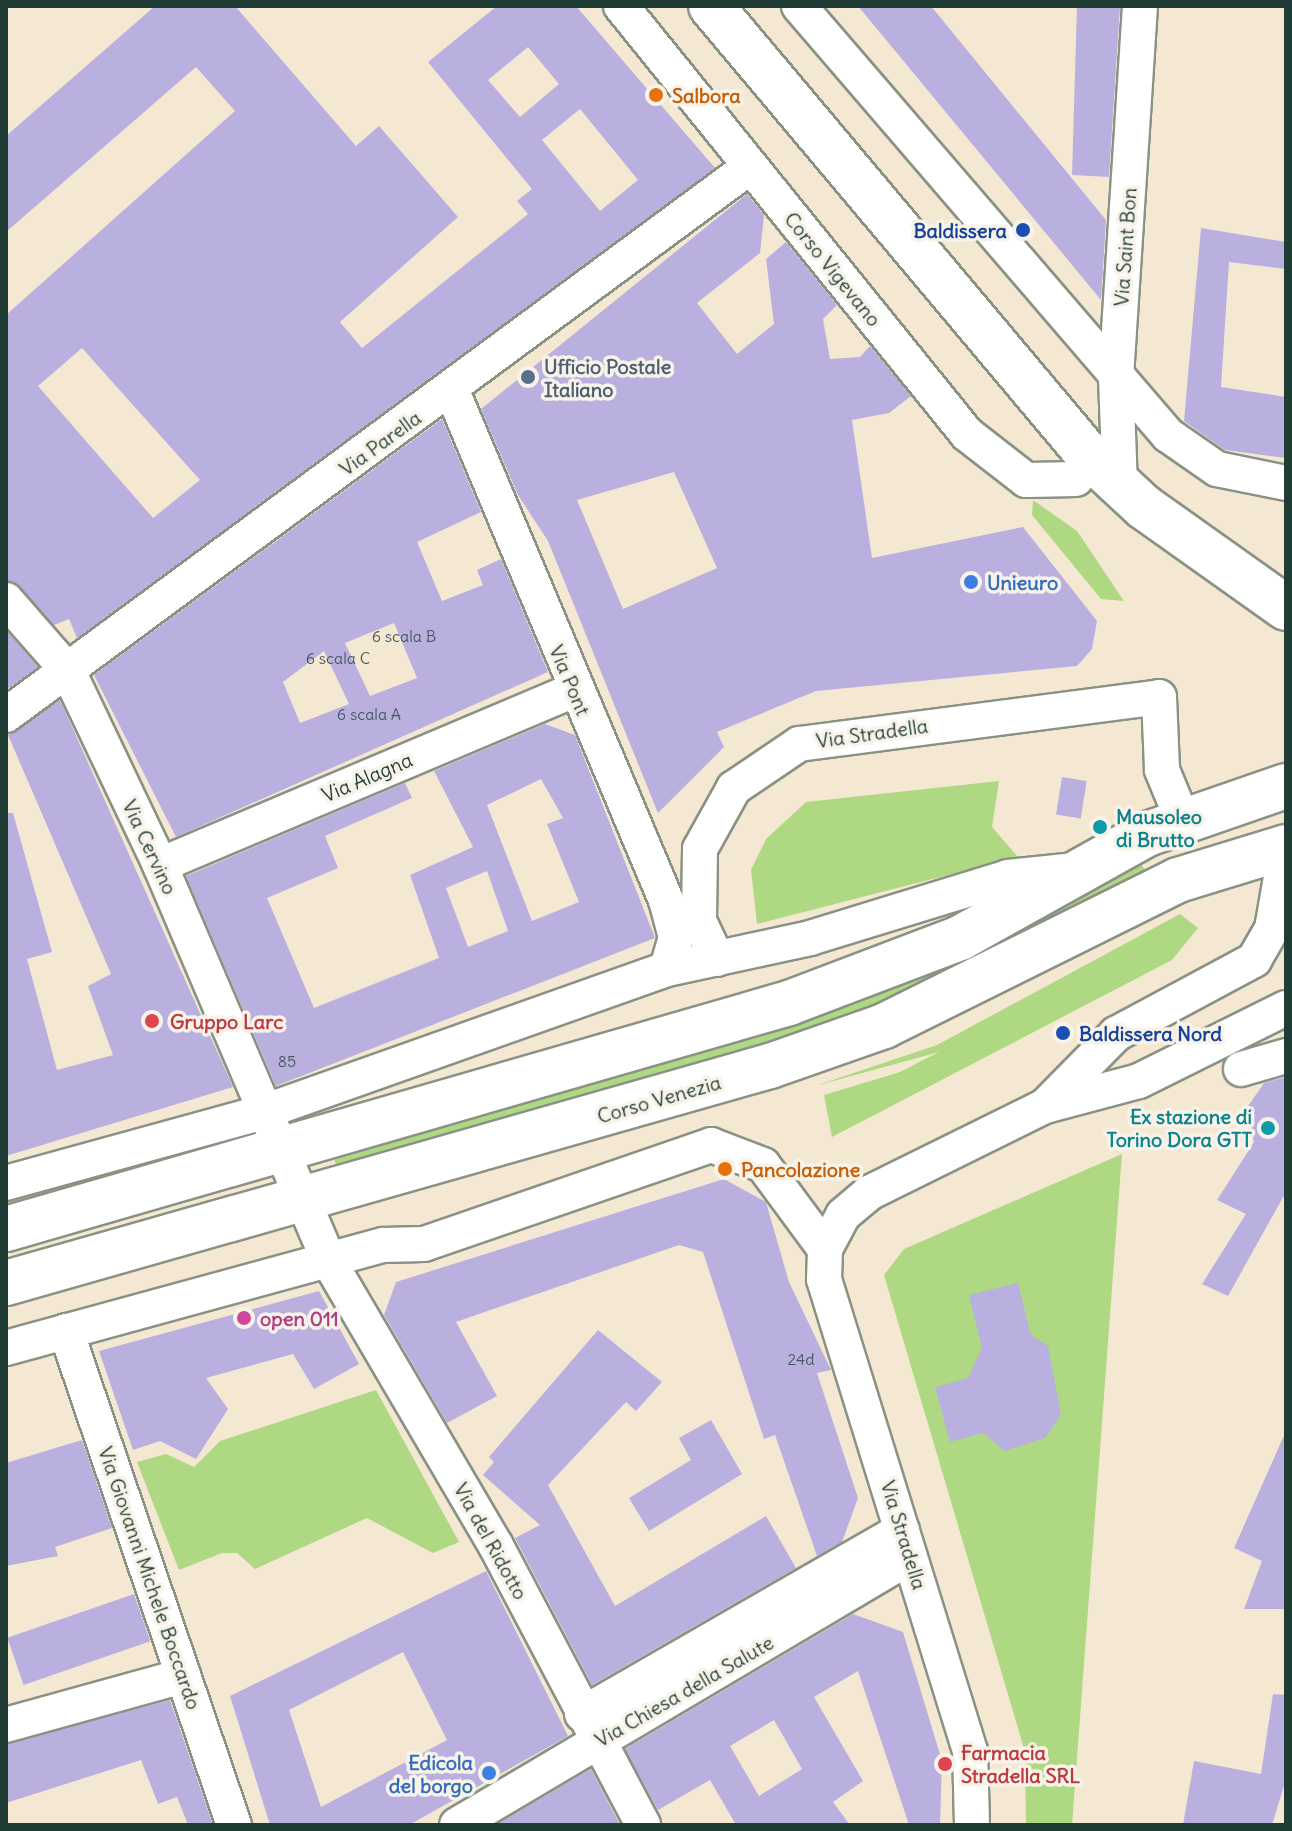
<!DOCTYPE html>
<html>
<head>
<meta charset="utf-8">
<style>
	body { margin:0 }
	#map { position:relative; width:1292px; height:1831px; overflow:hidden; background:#f5e8d3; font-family:Delius,sans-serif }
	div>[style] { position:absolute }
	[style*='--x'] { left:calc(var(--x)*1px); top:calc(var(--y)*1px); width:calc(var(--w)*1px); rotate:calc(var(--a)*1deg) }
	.green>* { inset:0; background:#afd883 }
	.building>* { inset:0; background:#bab0e0; transform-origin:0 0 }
	.roads { filter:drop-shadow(2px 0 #8a9284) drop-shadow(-2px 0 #8a9284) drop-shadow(0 2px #8a9284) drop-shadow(0 -2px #8a9284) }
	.minor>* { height:34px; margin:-17px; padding:0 17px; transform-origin:17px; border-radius:17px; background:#fff }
	.major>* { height:44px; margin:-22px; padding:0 22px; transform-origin:22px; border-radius:22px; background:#fff }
	.dots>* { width:22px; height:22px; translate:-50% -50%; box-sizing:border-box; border:4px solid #f7f3e8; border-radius:50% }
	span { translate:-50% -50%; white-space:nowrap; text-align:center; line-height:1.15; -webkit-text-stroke:7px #f7f3e8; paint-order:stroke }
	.number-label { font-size:16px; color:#465a5f }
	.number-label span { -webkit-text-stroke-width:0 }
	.food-label { font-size:20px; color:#c56008; font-weight:700 }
	.left { translate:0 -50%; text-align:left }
	.transit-label { font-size:20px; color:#164399; font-weight:700 }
	.right { translate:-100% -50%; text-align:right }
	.street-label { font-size:20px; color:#1f3d34 }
	.service-label { font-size:20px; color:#4e5e75; font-weight:700 }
	.shop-label { font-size:20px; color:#366cbe; font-weight:700 }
	.culture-label { font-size:20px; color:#0d838f; font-weight:700 }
	.health-label { font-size:20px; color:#be3a42; font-weight:700 }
	.hotel-label { font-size:20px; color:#b23c85; font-weight:700 }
	.frame { position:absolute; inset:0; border:8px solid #1f3d34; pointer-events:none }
</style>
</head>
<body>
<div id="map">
	<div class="green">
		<i style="clip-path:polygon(1033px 500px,1077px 531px,1124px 601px,1101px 599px,1032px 515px)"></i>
		<i style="clip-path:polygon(999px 781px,992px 827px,1018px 857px,757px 924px,751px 870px,766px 839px,806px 802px)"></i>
		<i style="clip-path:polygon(1140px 863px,1152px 879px,811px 1035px,341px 1174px,334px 1160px,821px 1015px,962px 956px)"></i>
		<i style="clip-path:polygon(1180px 914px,1198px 928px,1172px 960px,832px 1137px,824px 1095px,900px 1072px,939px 1052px,815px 1086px,937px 1045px)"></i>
		<i style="clip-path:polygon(1122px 1154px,1072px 1825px,1026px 1825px,1025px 1752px,884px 1275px,904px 1249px)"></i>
		<i style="clip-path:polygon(376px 1390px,459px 1542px,433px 1553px,367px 1518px,255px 1569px,237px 1553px,222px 1553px,179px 1570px,137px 1462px,166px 1454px,194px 1467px,220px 1441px)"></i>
	</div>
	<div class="building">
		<i style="clip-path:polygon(evenodd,155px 6px,235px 6px,356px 146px,379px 126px,458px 217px,340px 322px,362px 348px,528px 214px,517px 201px,532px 189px,428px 62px,497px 6px,576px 6px,715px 168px,77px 638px,69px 619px,54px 625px,6px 581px,6px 315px,235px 111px,196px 67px,6px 232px,6px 136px,155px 6px,528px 47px,559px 84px,520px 117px,488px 80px,528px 47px,155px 6px,580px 109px,638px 180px,600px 211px,542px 140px,580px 109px,155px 6px,82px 348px,200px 480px,153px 518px,38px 386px,82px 348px)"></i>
		<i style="clip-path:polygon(858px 6px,931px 6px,1106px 220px,1101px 300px)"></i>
		<i style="clip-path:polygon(1077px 6px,1120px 6px,1109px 177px,1072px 175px)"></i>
		<i style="clip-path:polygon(evenodd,747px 194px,764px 215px,760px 253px,697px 303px,737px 354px,774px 324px,766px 259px,786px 242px,837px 305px,823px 319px,830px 359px,860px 357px,870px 346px,911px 396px,889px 413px,852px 420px,872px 558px,1023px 527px,1097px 621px,1092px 649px,1077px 666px,816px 691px,717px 732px,724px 747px,658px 813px,548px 541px,518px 495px,481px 409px,747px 194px,674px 472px,717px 568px,623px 609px,577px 500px,674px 472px)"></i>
		<i style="clip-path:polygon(1201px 228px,1286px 242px,1286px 269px,1229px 262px,1221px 387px,1286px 397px,1286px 458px,1225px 450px,1184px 421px)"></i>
		<i style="clip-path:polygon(evenodd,442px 419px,481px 512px,417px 542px,442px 601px,483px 585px,477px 570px,501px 559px,548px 672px,176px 837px,94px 675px,442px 419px,394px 623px,417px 678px,370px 696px,345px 643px,394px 623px,442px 419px,324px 651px,349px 704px,300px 723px,283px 682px,324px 651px)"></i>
		<i style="clip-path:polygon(6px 630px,38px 667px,6px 690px)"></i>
		<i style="clip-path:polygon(60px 700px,233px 1087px,6px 1156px,6px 813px,13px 813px,52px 952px,27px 959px,57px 1070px,113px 1055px,88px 986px,111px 974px,8px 735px)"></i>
		<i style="clip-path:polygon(evenodd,545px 724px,575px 735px,655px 938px,276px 1086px,186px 876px,405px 783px,412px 798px,325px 836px,338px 868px,267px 898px,314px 1008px,439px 958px,410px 875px,473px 847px,434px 771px,545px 724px,541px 779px,563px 818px,547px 824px,579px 902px,532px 921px,487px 805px,541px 779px,545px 724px,487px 871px,508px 931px,468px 947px,446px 888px,487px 871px)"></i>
		<i style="left:1062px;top:777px;width:25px;height:38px;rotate:9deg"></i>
		<i style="clip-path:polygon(1286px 1077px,1286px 1192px,1228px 1296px,1202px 1284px,1246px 1214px,1217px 1200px,1254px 1142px,1246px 1109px,1264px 1083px)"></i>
		<i style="clip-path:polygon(724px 1179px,766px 1202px,789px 1282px,831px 1370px,817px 1373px,858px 1498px,842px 1542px,817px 1556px,775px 1435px,764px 1439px,703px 1252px,679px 1245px,456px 1322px,497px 1396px,447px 1423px,384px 1315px,396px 1282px)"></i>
		<i style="clip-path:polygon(1018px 1283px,1031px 1335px,1048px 1346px,1061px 1415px,1045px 1438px,1005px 1451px,983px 1433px,950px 1442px,935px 1387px,968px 1378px,982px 1348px,969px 1295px)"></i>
		<i style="clip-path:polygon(319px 1291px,359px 1364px,314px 1389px,293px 1354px,206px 1378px,228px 1409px,196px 1459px,160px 1441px,133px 1450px,99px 1351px)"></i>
		<i style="clip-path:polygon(598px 1330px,662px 1382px,636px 1411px,626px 1402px,548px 1485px,615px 1606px,766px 1516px,796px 1568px,592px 1685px,515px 1538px,540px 1525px,483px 1475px,494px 1462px,489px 1457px)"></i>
		<i style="clip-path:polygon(711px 1420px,742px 1474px,649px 1531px,629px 1498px,691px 1460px,679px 1438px)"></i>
		<i style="clip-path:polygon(1286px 1431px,1286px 1609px,1244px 1609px,1262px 1561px,1234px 1548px)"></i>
		<i style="clip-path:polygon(82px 1440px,112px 1528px,55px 1547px,58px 1556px,6px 1566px,6px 1463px)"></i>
		<i style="clip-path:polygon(evenodd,486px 1571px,568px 1736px,409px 1825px,270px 1825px,230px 1696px,486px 1571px,403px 1652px,447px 1740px,321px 1807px,289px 1710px,403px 1652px)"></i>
		<i style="left:134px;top:1594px;width:50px;height:134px;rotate:71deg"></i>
		<i style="clip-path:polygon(evenodd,853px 1614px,903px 1632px,942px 1761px,940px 1825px,909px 1825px,858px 1671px,814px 1697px,863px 1781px,833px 1802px,850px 1825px,736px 1825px,710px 1780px,658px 1810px,625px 1749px,853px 1614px,774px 1720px,802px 1769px,759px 1796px,730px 1746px,774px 1720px)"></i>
		<i style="clip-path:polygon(1273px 1694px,1286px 1695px,1286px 1779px,1272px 1825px,1183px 1825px,1194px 1761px,1261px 1774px)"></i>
		<i style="clip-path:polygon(170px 1700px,213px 1825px,188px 1825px,177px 1797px,158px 1804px,141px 1760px,6px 1803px,6px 1744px)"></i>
		<i style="clip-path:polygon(591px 1769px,620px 1825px,496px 1825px)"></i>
	</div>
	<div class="roads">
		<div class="minor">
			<i style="--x:621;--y:6;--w:550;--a:51.05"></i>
			<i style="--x:967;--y:434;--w:75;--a:37.9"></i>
			<i style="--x:1026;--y:480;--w:50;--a:-1.1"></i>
			<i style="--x:799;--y:6;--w:566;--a:49.3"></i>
			<i style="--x:1168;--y:435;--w:60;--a:34.8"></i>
			<i style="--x:1217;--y:469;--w:70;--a:11.5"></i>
			<i style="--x:452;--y:391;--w:552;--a:67.2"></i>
			<i style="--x:666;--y:900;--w:38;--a:75"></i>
			<i style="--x:676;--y:937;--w:33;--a:106"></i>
			<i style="--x:1120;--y:487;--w:110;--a:-92.1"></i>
			<i style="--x:1116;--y:377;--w:372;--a:-86.3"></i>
			<i style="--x:6;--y:600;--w:94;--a:48.9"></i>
			<i style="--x:68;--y:671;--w:215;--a:64.6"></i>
			<i style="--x:160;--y:865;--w:433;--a:66.9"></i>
			<i style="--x:330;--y:1263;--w:326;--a:59.6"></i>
			<i style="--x:495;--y:1544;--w:318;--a:62.2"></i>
			<i style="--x:6;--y:715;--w:925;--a:-36.39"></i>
			<i style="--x:160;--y:865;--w:449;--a:-22.9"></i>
			<i style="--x:717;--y:959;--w:42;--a:-115.3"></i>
			<i style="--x:699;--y:921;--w:72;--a:-89.2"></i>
			<i style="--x:700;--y:849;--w:70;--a:-60.9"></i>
			<i style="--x:734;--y:788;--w:78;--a:-34.1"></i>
			<i style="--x:799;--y:744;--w:363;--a:-7.4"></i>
			<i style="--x:1159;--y:697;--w:73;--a:87.6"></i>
			<i style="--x:1162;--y:770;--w:55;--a:67.6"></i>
			<i style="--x:1241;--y:1069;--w:47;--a:-16.1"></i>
			<i style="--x:1046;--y:1105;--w:100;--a:-45.4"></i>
			<i style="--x:1116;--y:1034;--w:157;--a:-28.2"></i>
			<i style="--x:1254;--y:960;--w:36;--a:-60"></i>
			<i style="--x:1272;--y:929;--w:81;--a:-80.1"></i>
			<i style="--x:6;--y:1183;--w:267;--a:-15.4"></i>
			<i style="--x:263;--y:1112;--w:429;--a:-19.5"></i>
			<i style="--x:667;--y:969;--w:146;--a:-12.2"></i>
			<i style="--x:810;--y:938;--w:207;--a:-17.1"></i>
			<i style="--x:1008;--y:877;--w:68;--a:-5.9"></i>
			<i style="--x:66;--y:1331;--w:522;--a:71.22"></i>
			<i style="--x:6;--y:1348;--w:391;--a:-15.3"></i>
			<i style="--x:383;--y:1245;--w:41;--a:-1.4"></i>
			<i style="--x:424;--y:1244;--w:304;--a:-19"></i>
			<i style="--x:711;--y:1145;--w:56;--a:21"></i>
			<i style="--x:763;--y:1165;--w:104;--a:53.6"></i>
			<i style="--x:582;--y:1714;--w:369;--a:-29.9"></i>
			<i style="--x:6;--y:1725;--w:184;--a:-15.5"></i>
			<i style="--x:457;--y:1825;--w:526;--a:-30.61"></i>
			<i style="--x:972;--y:1825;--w:74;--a:-91.5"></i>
			<i style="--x:970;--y:1751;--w:494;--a:-107.2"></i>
			<i style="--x:824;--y:1279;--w:30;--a:-88"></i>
			<i style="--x:825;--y:1249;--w:38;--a:-62"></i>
			<i style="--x:843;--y:1215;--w:34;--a:-40"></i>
			<i style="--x:869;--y:1193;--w:196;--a:-26.3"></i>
			<i style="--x:1045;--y:1106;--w:97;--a:-14.9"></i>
			<i style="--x:1139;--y:1081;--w:164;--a:-26.4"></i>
		</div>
		<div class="major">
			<i style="--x:711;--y:6;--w:589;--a:49.96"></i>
			<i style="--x:1090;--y:457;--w:74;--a:42.8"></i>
			<i style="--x:1144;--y:507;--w:174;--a:35.4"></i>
			<i style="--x:6;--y:1229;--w:815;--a:-16.1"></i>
			<i style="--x:789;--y:1003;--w:183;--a:-20.8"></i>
			<i style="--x:960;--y:938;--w:214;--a:-29.1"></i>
			<i style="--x:1147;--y:834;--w:147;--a:-19.1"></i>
			<i style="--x:6;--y:1283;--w:794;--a:-15.86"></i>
			<i style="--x:770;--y:1066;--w:121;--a:-19.3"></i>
			<i style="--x:884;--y:1026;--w:328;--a:-26.4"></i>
			<i style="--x:1178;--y:880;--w:113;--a:-17"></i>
		</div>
	</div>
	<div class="dots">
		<i style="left:656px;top:95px;background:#e8710a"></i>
		<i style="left:1023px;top:230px;background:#1a4fb4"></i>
		<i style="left:528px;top:377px;background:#5c6f8a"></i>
		<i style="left:971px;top:582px;background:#3f7fe0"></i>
		<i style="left:1100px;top:827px;background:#0f9aa8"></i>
		<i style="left:152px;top:1021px;background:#e0444e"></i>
		<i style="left:1063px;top:1033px;background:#1a4fb4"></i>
		<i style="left:1268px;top:1128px;background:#0f9aa8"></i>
		<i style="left:725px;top:1169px;background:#e8710a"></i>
		<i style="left:244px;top:1318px;background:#d1479c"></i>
		<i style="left:945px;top:1764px;background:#e0444e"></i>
		<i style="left:489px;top:1773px;background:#3f7fe0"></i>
	</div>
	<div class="number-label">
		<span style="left:404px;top:636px">6 scala B</span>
		<span style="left:338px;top:658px">6 scala C</span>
		<span style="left:369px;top:714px">6 scala A</span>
		<span style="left:287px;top:1061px">85</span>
		<span style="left:801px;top:1359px">24d</span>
	</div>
	<div class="food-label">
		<span class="left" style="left:672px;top:95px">Salbora</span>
		<span class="left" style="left:741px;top:1169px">Pancolazione</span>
	</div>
	<div class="transit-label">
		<span class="right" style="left:1007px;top:230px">Baldissera</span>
		<span class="left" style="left:1079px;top:1033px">Baldissera Nord</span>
	</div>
	<div class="street-label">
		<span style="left:1125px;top:247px;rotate:-86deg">Via Saint Bon</span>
		<span style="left:833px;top:269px;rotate:51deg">Corso Vigevano</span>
		<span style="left:380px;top:443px;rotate:-36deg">Via Parella</span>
		<span style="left:570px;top:680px;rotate:67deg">Via Pont</span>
		<span style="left:872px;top:733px;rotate:-8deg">Via Stradella</span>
		<span style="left:367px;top:777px;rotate:-23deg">Via Alagna</span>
		<span style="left:150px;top:847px;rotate:65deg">Via Cervino</span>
		<span style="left:659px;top:1099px;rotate:-16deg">Corso Venezia</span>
		<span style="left:904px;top:1535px;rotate:73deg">Via Stradella</span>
		<span style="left:491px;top:1541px;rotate:61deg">Via del Ridotto</span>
		<span style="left:150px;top:1578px;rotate:71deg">Via Giovanni Michele Boccardo</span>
		<span style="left:684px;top:1691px;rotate:-30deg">Via Chiesa della Salute</span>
	</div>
	<div class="service-label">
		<span class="left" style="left:544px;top:378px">Ufficio Postale<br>Italiano</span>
	</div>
	<div class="shop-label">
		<span class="left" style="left:987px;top:582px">Unieuro</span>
		<span class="right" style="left:473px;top:1774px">Edicola<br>del borgo</span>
	</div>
	<div class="culture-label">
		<span class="left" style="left:1116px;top:828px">Mausoleo<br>di Brutto</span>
		<span class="right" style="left:1252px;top:1128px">Ex stazione di<br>Torino Dora GTT</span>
	</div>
	<div class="health-label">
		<span class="left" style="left:170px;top:1021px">Gruppo Larc</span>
		<span class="left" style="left:961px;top:1764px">Farmacia<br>Stradella SRL</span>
	</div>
	<div class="hotel-label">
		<span class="left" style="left:260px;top:1318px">open 011</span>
	</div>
	<div class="frame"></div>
</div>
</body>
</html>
